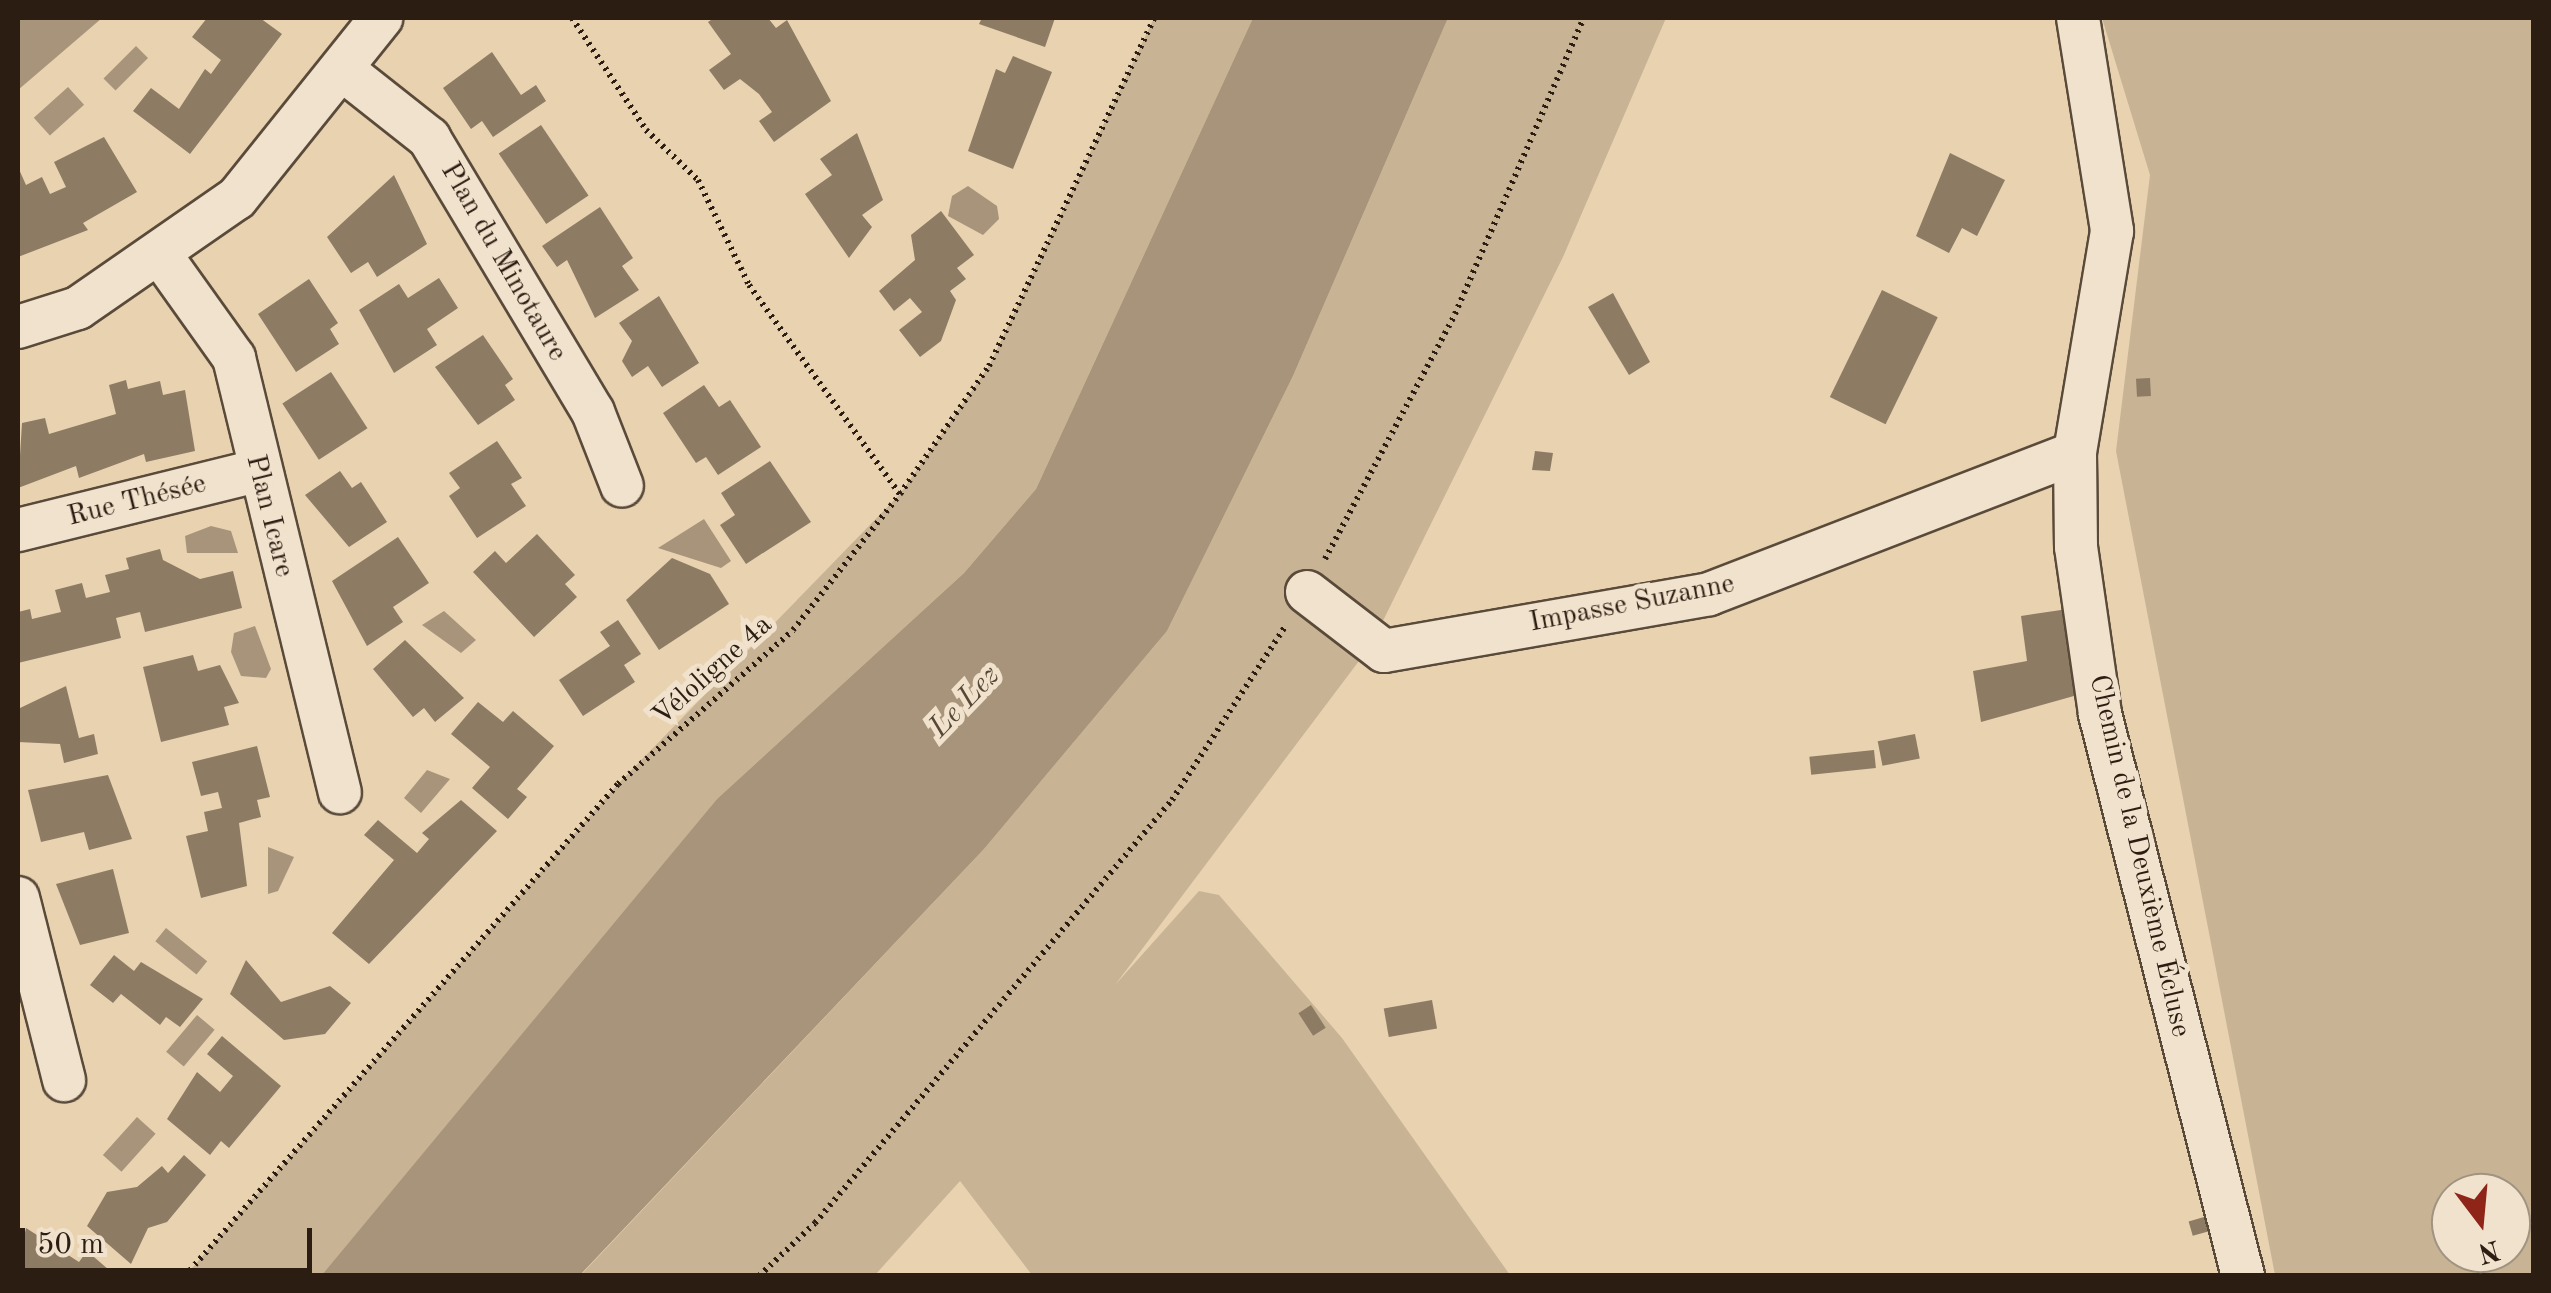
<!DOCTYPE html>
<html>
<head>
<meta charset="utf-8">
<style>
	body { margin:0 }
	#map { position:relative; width:2551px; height:1293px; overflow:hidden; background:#e8d2b0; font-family:"Old Standard TT",serif }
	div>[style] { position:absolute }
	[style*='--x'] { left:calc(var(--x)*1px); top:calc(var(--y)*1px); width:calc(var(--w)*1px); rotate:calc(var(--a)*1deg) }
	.green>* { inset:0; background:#c8b395 }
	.water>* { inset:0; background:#a8947a; transform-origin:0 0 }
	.building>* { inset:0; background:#8d7b64; transform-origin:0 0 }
	.path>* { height:6px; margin-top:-3px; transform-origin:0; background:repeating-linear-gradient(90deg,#2b1d12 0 2.5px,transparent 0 7.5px) }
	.roads { filter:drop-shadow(2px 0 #5a4a3a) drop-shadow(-2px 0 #5a4a3a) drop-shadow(0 2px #5a4a3a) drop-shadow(0 -2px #5a4a3a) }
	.minor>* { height:42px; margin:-21px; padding:0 21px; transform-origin:21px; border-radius:21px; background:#f0e2cc }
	span { translate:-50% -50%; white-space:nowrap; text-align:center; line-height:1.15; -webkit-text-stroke:10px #f0e2cc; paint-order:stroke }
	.street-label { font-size:28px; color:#2b1d12 }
	.water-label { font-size:30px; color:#574736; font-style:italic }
	.frame { position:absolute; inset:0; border:20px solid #2b1d12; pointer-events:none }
	.north { position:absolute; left:2431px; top:1173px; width:100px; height:100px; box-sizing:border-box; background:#f0e2cc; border:2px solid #a19382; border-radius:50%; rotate:164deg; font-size:28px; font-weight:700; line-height:40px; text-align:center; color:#2b1d12 }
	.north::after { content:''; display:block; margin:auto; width:35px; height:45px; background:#8f2418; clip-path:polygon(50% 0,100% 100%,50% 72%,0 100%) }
	.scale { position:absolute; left:20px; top:1228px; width:292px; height:45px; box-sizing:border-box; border:5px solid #2b1d12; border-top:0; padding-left:12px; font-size:30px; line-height:35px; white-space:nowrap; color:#2b1d12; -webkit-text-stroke:8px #f0e2cc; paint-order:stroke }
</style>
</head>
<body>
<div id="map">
	<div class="green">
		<i style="clip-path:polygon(1154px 18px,1253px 18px,1036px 489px,964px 573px,717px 799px,326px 1275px,185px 1276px,618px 784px,900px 494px,989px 366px)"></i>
		<i style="clip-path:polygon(1448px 18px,1666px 18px,1563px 257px,1371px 645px,1115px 985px,1199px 891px,1219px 895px,1342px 1038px,1510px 1275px,1032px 1275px,960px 1181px,875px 1275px,580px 1276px,984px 849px,1167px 631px,1293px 376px)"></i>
		<i style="clip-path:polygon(evenodd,2102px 18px,2533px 18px,2533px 1275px,2275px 1275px,2116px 451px,2150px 175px,2102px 18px,2451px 1193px,2511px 1193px,2511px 1253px,2451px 1253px,2451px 1193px)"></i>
	</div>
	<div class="water">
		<i style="clip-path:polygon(18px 18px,102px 18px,18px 90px)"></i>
		<i style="clip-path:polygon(1253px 18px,1448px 18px,1293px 376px,1167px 631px,984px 849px,580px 1275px,322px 1275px,717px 799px,964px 573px,1036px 489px)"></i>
		<i style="left:136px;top:46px;width:17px;height:46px;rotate:45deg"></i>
		<i style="left:68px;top:87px;width:24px;height:46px;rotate:48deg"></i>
		<i style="clip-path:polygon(968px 186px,997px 206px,999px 219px,983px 235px,948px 216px,952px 196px)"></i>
		<i style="clip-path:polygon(704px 519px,731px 561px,721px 568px,658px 548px)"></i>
		<i style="clip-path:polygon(211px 526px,231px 531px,238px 553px,187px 553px,185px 536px)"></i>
		<i style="clip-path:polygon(444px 611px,476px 640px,461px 653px,422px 625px)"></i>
		<i style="clip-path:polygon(255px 626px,271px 669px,266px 678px,241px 676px,231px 652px,234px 633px)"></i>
		<i style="clip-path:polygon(427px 770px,450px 779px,421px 813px,404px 798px)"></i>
		<i style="clip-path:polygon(268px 847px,294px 857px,278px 891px,268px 894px)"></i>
		<i style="left:166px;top:928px;width:53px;height:17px;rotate:39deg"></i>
		<i style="left:197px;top:1015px;width:23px;height:48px;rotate:40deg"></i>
		<i style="left:137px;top:1117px;width:25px;height:51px;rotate:42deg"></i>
	</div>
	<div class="building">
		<i style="clip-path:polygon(207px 18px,260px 18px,282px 34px,190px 154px,133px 111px,151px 88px,179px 109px,205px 69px,211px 74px,221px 60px,192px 37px)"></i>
		<i style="clip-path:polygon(714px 18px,768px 18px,776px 28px,787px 20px,831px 101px,774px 142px,759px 121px,772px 112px,759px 94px,740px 79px,724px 90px,709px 70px,731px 54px,708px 22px)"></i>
		<i style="clip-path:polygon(982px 18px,1055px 18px,1045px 47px,979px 24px)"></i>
		<i style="clip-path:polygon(492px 52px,521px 95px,536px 85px,546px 101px,493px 137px,482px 121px,471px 129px,443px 88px)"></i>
		<i style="clip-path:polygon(1013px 56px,1052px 72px,1013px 169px,968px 151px,996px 69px,1005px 73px)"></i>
		<i style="left:541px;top:125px;width:85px;height:51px;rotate:56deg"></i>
		<i style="clip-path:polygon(857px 133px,883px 200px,862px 215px,872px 227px,849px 258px,805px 194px,832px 175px,820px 159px)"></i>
		<i style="clip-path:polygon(104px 137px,137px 192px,83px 223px,88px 230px,18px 257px,18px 167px,26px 185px,42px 177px,50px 194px,66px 187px,54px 162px)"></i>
		<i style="clip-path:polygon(1950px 153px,2005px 180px,1977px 236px,1962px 228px,1949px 253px,1916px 236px)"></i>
		<i style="clip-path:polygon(394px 175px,427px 244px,377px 277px,368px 262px,351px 273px,327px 237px)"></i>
		<i style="clip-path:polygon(600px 207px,633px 258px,622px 266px,639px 290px,595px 318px,567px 260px,557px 267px,542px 246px)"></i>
		<i style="clip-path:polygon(941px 211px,974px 255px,957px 268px,966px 279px,950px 291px,956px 300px,941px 341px,920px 357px,899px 330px,922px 312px,910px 298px,894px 311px,879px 291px,915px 260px,911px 235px)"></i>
		<i style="clip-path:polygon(439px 278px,458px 308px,427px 329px,437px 345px,394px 373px,359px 310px,399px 284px,408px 298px)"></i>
		<i style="clip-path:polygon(309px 279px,338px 323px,330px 329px,339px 344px,296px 372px,258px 314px)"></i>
		<i style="left:1882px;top:290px;width:62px;height:119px;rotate:26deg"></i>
		<i style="clip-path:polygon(1613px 293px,1650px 362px,1629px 375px,1588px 307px)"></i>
		<i style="clip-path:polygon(659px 296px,699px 363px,662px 387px,648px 366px,632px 377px,622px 361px,632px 341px,619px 323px)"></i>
		<i style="clip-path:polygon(483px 335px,513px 379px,505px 385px,515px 400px,478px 425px,435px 367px)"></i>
		<i style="left:331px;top:372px;width:67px;height:58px;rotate:57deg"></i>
		<i style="left:2150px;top:378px;width:18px;height:14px;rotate:87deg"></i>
		<i style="clip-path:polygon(126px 380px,128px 389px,160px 381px,163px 395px,185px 390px,195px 451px,146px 462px,144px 454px,79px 478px,76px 466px,18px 488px,22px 423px,45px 418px,49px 434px,116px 414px,109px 385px)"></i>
		<i style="clip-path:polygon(704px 385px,719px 407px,730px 400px,761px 447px,718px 475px,706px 457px,696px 463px,663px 413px)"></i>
		<i style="clip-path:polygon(497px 441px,522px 478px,511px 484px,526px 506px,477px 538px,449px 496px,460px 488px,449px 473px)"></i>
		<i style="clip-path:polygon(1535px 451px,1553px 453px,1550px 471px,1532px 470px)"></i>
		<i style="clip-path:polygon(770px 461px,811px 522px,746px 564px,720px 525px,735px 515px,721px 493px)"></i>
		<i style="clip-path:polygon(340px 471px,352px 488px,361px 482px,387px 522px,349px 547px,305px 495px)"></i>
		<i style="clip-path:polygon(537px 534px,575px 575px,565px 584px,577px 597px,534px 637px,473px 572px,495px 551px,506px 563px)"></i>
		<i style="clip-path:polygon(398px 537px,429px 583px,393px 607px,403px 622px,367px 646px,332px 581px)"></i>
		<i style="clip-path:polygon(160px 549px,163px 560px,200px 579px,233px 571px,242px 608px,145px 632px,140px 612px,116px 618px,121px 638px,18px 663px,18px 612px,30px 609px,32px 619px,61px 612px,55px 590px,82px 583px,86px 598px,110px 592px,105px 575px,129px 569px,126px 558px)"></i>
		<i style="clip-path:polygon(672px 558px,710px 574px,729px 604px,659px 650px,626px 600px)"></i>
		<i style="clip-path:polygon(2068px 609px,2081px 694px,1981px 722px,1973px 671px,2027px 661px,2021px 616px)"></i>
		<i style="clip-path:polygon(618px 620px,641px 654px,624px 665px,635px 682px,583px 716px,559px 680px,610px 646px,600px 632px)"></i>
		<i style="clip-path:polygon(405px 640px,464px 698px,435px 722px,424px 708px,413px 717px,373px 669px)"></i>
		<i style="clip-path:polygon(193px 655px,198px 671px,220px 665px,239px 703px,224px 707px,229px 725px,161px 742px,143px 667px)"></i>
		<i style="clip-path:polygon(66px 686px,79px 738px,94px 734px,98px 754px,64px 763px,60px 744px,18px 742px,18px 709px)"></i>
		<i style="clip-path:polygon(478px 702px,503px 722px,513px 711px,554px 746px,517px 789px,527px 797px,508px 819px,472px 788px,490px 767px,451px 734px)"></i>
		<i style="left:1915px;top:734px;width:25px;height:38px;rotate:79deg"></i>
		<i style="clip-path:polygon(257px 746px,270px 797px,257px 800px,261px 817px,239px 823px,247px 886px,201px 898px,186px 836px,208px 831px,204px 812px,222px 808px,218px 792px,201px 796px,192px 762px)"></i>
		<i style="left:1874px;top:750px;width:18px;height:65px;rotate:84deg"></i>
		<i style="clip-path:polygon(108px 775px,132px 839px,89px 850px,84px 832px,41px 842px,28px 790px)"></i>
		<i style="clip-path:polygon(461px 800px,497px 831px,369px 964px,332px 933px,394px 860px,364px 835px,378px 820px,417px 853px,429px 839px,422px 833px)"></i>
		<i style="clip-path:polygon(113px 869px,129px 933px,80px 945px,56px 884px)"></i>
		<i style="clip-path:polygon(114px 955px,134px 971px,141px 962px,203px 999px,180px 1027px,166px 1017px,160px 1025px,121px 994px,113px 1003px,90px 985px)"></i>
		<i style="clip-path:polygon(246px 960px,281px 1002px,330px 986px,351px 1003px,325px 1034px,284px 1040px,230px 994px)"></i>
		<i style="left:1432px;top:1000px;width:29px;height:49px;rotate:80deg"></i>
		<i style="left:1311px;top:1005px;width:27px;height:15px;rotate:57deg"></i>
		<i style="clip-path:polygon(222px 1036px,281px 1086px,229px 1148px,221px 1141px,210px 1155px,167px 1119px,197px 1072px,220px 1092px,233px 1076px,207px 1054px)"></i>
		<i style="clip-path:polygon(184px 1155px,206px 1175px,167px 1222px,148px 1228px,131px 1264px,87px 1226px,107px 1192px,137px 1187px,162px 1166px,168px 1173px)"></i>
		<i style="left:2204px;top:1217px;width:15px;height:16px;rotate:74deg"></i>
		<i style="clip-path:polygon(26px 1228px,79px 1262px,87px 1251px,116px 1276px,29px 1276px,18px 1266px)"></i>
	</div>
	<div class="path">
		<i style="--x:572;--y:18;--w:134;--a:56.5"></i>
		<i style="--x:646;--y:130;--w:72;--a:43.9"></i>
		<i style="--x:698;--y:180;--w:117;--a:64.1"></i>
		<i style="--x:749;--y:285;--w:258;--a:54.2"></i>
		<i style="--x:1325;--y:559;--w:277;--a:-62"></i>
		<i style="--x:1455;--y:314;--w:323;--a:-66.5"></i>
		<i style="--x:185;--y:1276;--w:655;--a:-48.65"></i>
		<i style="--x:618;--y:784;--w:233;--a:-41.3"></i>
		<i style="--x:793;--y:630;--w:173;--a:-51.8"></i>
		<i style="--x:900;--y:494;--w:156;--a:-55.2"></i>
		<i style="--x:989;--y:366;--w:385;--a:-64.6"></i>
		<i style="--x:759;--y:1276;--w:77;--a:-43.4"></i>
		<i style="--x:815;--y:1223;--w:554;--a:-49.84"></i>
		<i style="--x:1172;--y:800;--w:209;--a:-56.9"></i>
	</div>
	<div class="roads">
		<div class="minor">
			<i style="--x:2078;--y:18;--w:216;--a:80.9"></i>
			<i style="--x:2112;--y:231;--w:225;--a:99.5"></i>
			<i style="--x:2075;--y:453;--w:94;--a:89.4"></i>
			<i style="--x:2076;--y:547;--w:169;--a:81.8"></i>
			<i style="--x:2100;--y:714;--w:580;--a:75.72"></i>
			<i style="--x:343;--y:70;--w:110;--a:38.3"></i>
			<i style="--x:429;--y:138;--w:319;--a:59.1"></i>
			<i style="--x:593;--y:412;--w:79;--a:68.6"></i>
			<i style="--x:162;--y:257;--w:124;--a:54.5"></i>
			<i style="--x:234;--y:358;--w:447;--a:76.3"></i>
			<i style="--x:18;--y:327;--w:63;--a:-17.6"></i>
			<i style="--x:78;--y:308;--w:193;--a:-34.7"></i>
			<i style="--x:237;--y:198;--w:231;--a:-51.3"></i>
			<i style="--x:18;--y:530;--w:245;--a:-13.9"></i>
			<i style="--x:1307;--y:592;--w:97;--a:37.5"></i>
			<i style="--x:1384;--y:651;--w:330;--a:-9.9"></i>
			<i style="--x:1709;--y:594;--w:392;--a:-21.1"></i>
			<i style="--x:18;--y:898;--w:188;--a:75.8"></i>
		</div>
	</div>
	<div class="street-label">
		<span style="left:503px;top:262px;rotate:60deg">Plan du Minotaure</span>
		<span style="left:137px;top:501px;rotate:-14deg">Rue Thésée</span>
		<span style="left:269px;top:516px;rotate:76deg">Plan Icare</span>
		<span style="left:1632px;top:604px;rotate:-11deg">Impasse Suzanne</span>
		<span style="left:713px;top:671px;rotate:-42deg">Véloligne 4a</span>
		<span style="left:2139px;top:856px;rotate:77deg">Chemin de la Deuxième Écluse</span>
	</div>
	<div class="water-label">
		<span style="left:965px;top:702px;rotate:-46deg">Le Lez</span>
	</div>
	<div class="frame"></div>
	<div class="north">N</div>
	<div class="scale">50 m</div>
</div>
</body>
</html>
